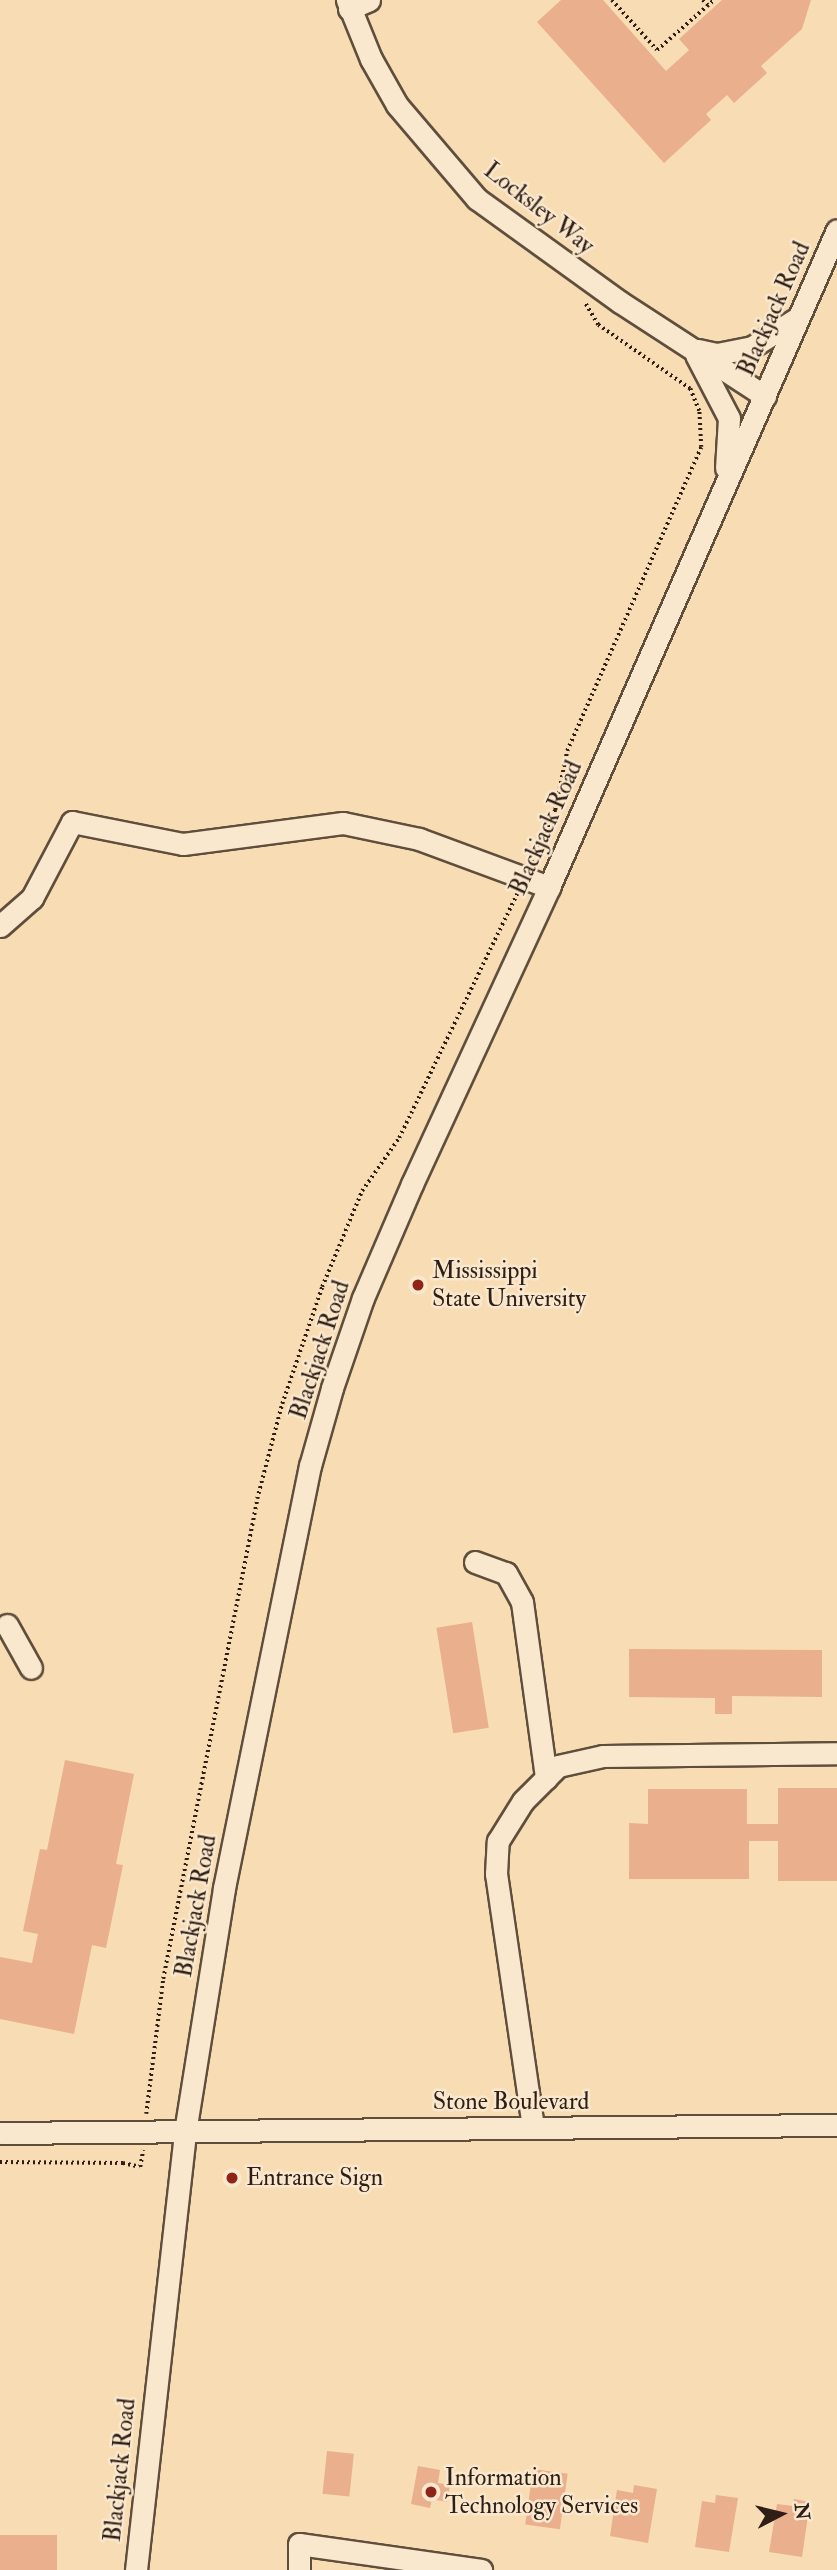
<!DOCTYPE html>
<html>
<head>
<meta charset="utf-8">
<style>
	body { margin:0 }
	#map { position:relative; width:837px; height:2570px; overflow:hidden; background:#f7dcb4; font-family:"IM FELL Double Pica",serif }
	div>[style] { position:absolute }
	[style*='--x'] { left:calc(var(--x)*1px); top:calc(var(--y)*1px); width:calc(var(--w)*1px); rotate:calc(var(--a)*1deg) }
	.building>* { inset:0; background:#eaaf8d; transform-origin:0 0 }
	.path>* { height:3.5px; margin-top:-1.75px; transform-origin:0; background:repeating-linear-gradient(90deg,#2e1e15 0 2px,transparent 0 5.5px) }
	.roads { filter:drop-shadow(2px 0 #604e3d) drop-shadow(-2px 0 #604e3d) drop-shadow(0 2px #604e3d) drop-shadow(0 -2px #604e3d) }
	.minor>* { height:21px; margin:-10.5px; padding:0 10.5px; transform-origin:10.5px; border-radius:10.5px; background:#fae8ce }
	.dots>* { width:19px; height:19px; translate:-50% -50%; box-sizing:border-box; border:4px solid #fae8ce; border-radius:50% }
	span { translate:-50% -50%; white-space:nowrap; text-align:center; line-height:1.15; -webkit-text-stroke:5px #fae8ce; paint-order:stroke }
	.street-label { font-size:24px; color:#2e1e15 }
	.poi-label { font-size:24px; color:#2e1e15 }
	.left { translate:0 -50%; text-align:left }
	.north { position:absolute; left:746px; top:2479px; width:70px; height:70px; -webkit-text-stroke:5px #fae8ce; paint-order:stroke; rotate:83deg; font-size:19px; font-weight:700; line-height:28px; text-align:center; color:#2e1e15 }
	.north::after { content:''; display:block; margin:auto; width:24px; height:32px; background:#2e1e15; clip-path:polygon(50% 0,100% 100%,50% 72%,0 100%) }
</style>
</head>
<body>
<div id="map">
	<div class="building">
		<i style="clip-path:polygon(561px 0,603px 0,666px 71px,689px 50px,679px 39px,722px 0,811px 0,802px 29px,761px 66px,767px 73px,734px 103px,727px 95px,706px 114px,711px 120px,664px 163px,537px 22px)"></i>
		<i style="left:472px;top:1622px;width:107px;height:36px;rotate:81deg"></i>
		<i style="clip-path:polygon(629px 1649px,822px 1650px,822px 1697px,732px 1696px,732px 1714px,715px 1714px,715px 1698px,629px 1697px)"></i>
		<i style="clip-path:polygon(65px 1760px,134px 1774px,116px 1864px,123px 1865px,106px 1948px,92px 1945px,74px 2034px,0 2019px,0 1957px,32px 1963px,38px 1934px,23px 1931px,40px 1849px,47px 1850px)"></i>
		<i style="clip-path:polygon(778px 1788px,837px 1788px,837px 1881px,778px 1881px,778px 1841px,749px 1841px,749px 1879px,629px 1879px,629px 1823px,648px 1824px,648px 1789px,747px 1789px,747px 1824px,778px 1824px)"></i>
		<i style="left:327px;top:2451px;width:27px;height:43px;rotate:6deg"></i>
		<i style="clip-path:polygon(418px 2466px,440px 2470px,438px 2483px,450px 2485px,447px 2502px,432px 2499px,430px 2508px,411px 2504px)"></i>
		<i style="left:533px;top:2469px;width:35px;height:56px;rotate:8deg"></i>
		<i style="clip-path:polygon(634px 2485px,657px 2489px,648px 2543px,610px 2536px,617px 2490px,633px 2493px)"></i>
		<i style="clip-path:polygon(716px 2495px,738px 2498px,729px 2552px,695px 2547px,702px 2501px,715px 2503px)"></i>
		<i style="clip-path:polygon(794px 2499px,810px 2502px,802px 2557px,769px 2552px,777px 2504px,793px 2506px)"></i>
		<i style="left:0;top:2535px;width:57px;height:35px"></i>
	</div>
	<div class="path">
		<i style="--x:612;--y:0;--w:67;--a:48"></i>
		<i style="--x:657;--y:50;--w:76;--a:-41.3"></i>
		<i style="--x:703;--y:0;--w:7;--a:45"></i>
		<i style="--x:532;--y:862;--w:57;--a:-66.1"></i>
		<i style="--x:555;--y:810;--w:60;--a:-78.5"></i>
		<i style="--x:567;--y:751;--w:332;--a:-66.2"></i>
		<i style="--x:701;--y:447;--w:36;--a:-93"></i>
		<i style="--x:699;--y:411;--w:24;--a:-112"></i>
		<i style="--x:690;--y:389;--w:112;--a:-145.2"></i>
		<i style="--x:598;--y:325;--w:26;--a:-121"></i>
		<i style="--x:146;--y:2114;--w:136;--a:-82.8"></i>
		<i style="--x:163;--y:1979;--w:489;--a:-78.9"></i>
		<i style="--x:257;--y:1499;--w:98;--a:-75.3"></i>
		<i style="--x:282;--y:1404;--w:124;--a:-71.1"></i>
		<i style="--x:322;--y:1287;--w:104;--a:-67.4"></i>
		<i style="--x:362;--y:1191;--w:65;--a:-55.1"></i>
		<i style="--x:399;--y:1138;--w:271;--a:-64.2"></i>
		<i style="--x:0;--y:2162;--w:123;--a:0.5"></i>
		<i style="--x:123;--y:2163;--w:17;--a:13"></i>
		<i style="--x:140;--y:2167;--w:17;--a:-80"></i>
	</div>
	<div class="roads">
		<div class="minor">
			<i style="--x:347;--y:0;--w:64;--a:67.9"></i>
			<i style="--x:371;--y:59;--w:53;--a:60.5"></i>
			<i style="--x:397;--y:105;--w:123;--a:49.6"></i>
			<i style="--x:477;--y:199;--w:176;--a:35.8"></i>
			<i style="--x:620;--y:302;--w:173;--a:33"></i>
			<i style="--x:349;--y:9;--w:22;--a:-24"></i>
			<i style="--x:698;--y:350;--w:19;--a:12"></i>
			<i style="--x:717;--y:354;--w:36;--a:-11"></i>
			<i style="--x:752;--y:347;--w:52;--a:-32.5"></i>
			<i style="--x:696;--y:355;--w:71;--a:62.4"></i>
			<i style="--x:729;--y:418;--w:50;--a:93.4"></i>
			<i style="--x:0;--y:926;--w:43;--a:-41.2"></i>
			<i style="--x:32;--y:898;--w:86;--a:-62.2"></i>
			<i style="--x:72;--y:822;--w:113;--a:11.2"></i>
			<i style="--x:183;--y:844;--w:161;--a:-7.5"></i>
			<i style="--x:343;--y:823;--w:78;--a:11.9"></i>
			<i style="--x:419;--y:839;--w:139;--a:20.3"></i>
			<i style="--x:475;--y:1562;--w:33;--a:20"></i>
			<i style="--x:506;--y:1573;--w:33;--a:61"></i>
			<i style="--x:522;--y:1602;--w:178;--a:82.2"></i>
			<i style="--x:7;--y:1625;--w:49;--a:60.8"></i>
			<i style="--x:533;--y:2127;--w:256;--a:-98.3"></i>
			<i style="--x:496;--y:1874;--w:33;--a:-87"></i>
			<i style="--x:498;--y:1841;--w:47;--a:-58"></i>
			<i style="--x:523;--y:1801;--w:49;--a:-45"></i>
			<i style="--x:558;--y:1766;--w:46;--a:-12.5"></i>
			<i style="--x:603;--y:1756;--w:234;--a:-0.7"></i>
			<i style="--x:0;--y:2133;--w:837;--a:-0.55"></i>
			<i style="--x:136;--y:2570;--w:441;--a:-83.6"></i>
			<i style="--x:185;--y:2132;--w:247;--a:-80.9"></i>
			<i style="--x:224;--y:1888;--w:431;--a:-78.5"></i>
			<i style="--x:310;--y:1466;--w:81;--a:-74.2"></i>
			<i style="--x:332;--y:1388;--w:95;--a:-71"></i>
			<i style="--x:363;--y:1298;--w:124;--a:-66.7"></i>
			<i style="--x:412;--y:1184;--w:327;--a:-65.2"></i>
			<i style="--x:549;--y:887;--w:717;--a:-66.33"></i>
			<i style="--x:299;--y:2570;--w:26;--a:-90"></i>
			<i style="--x:299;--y:2544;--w:184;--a:8.1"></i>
		</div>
	</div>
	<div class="dots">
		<i style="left:418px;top:1285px;background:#8f2418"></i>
		<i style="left:232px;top:2178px;background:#8f2418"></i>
		<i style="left:431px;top:2492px;background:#8f2418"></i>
	</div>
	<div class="street-label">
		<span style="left:539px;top:208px;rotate:38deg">Locksley Way</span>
		<span style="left:774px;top:309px;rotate:-66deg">Blackjack Road</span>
		<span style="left:546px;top:828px;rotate:-66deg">Blackjack Road</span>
		<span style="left:320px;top:1350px;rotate:-72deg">Blackjack Road</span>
		<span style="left:196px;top:1906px;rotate:-80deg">Blackjack Road</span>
		<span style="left:511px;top:2102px">Stone Boulevard</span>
		<span style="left:120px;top:2470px;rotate:-84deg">Blackjack Road</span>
	</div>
	<div class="poi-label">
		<span class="left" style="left:432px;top:1285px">Mississippi<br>State University</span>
		<span class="left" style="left:246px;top:2178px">Entrance Sign</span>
		<span class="left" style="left:445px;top:2492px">Information<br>Technology Services</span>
	</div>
	<div class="north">N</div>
</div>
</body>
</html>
